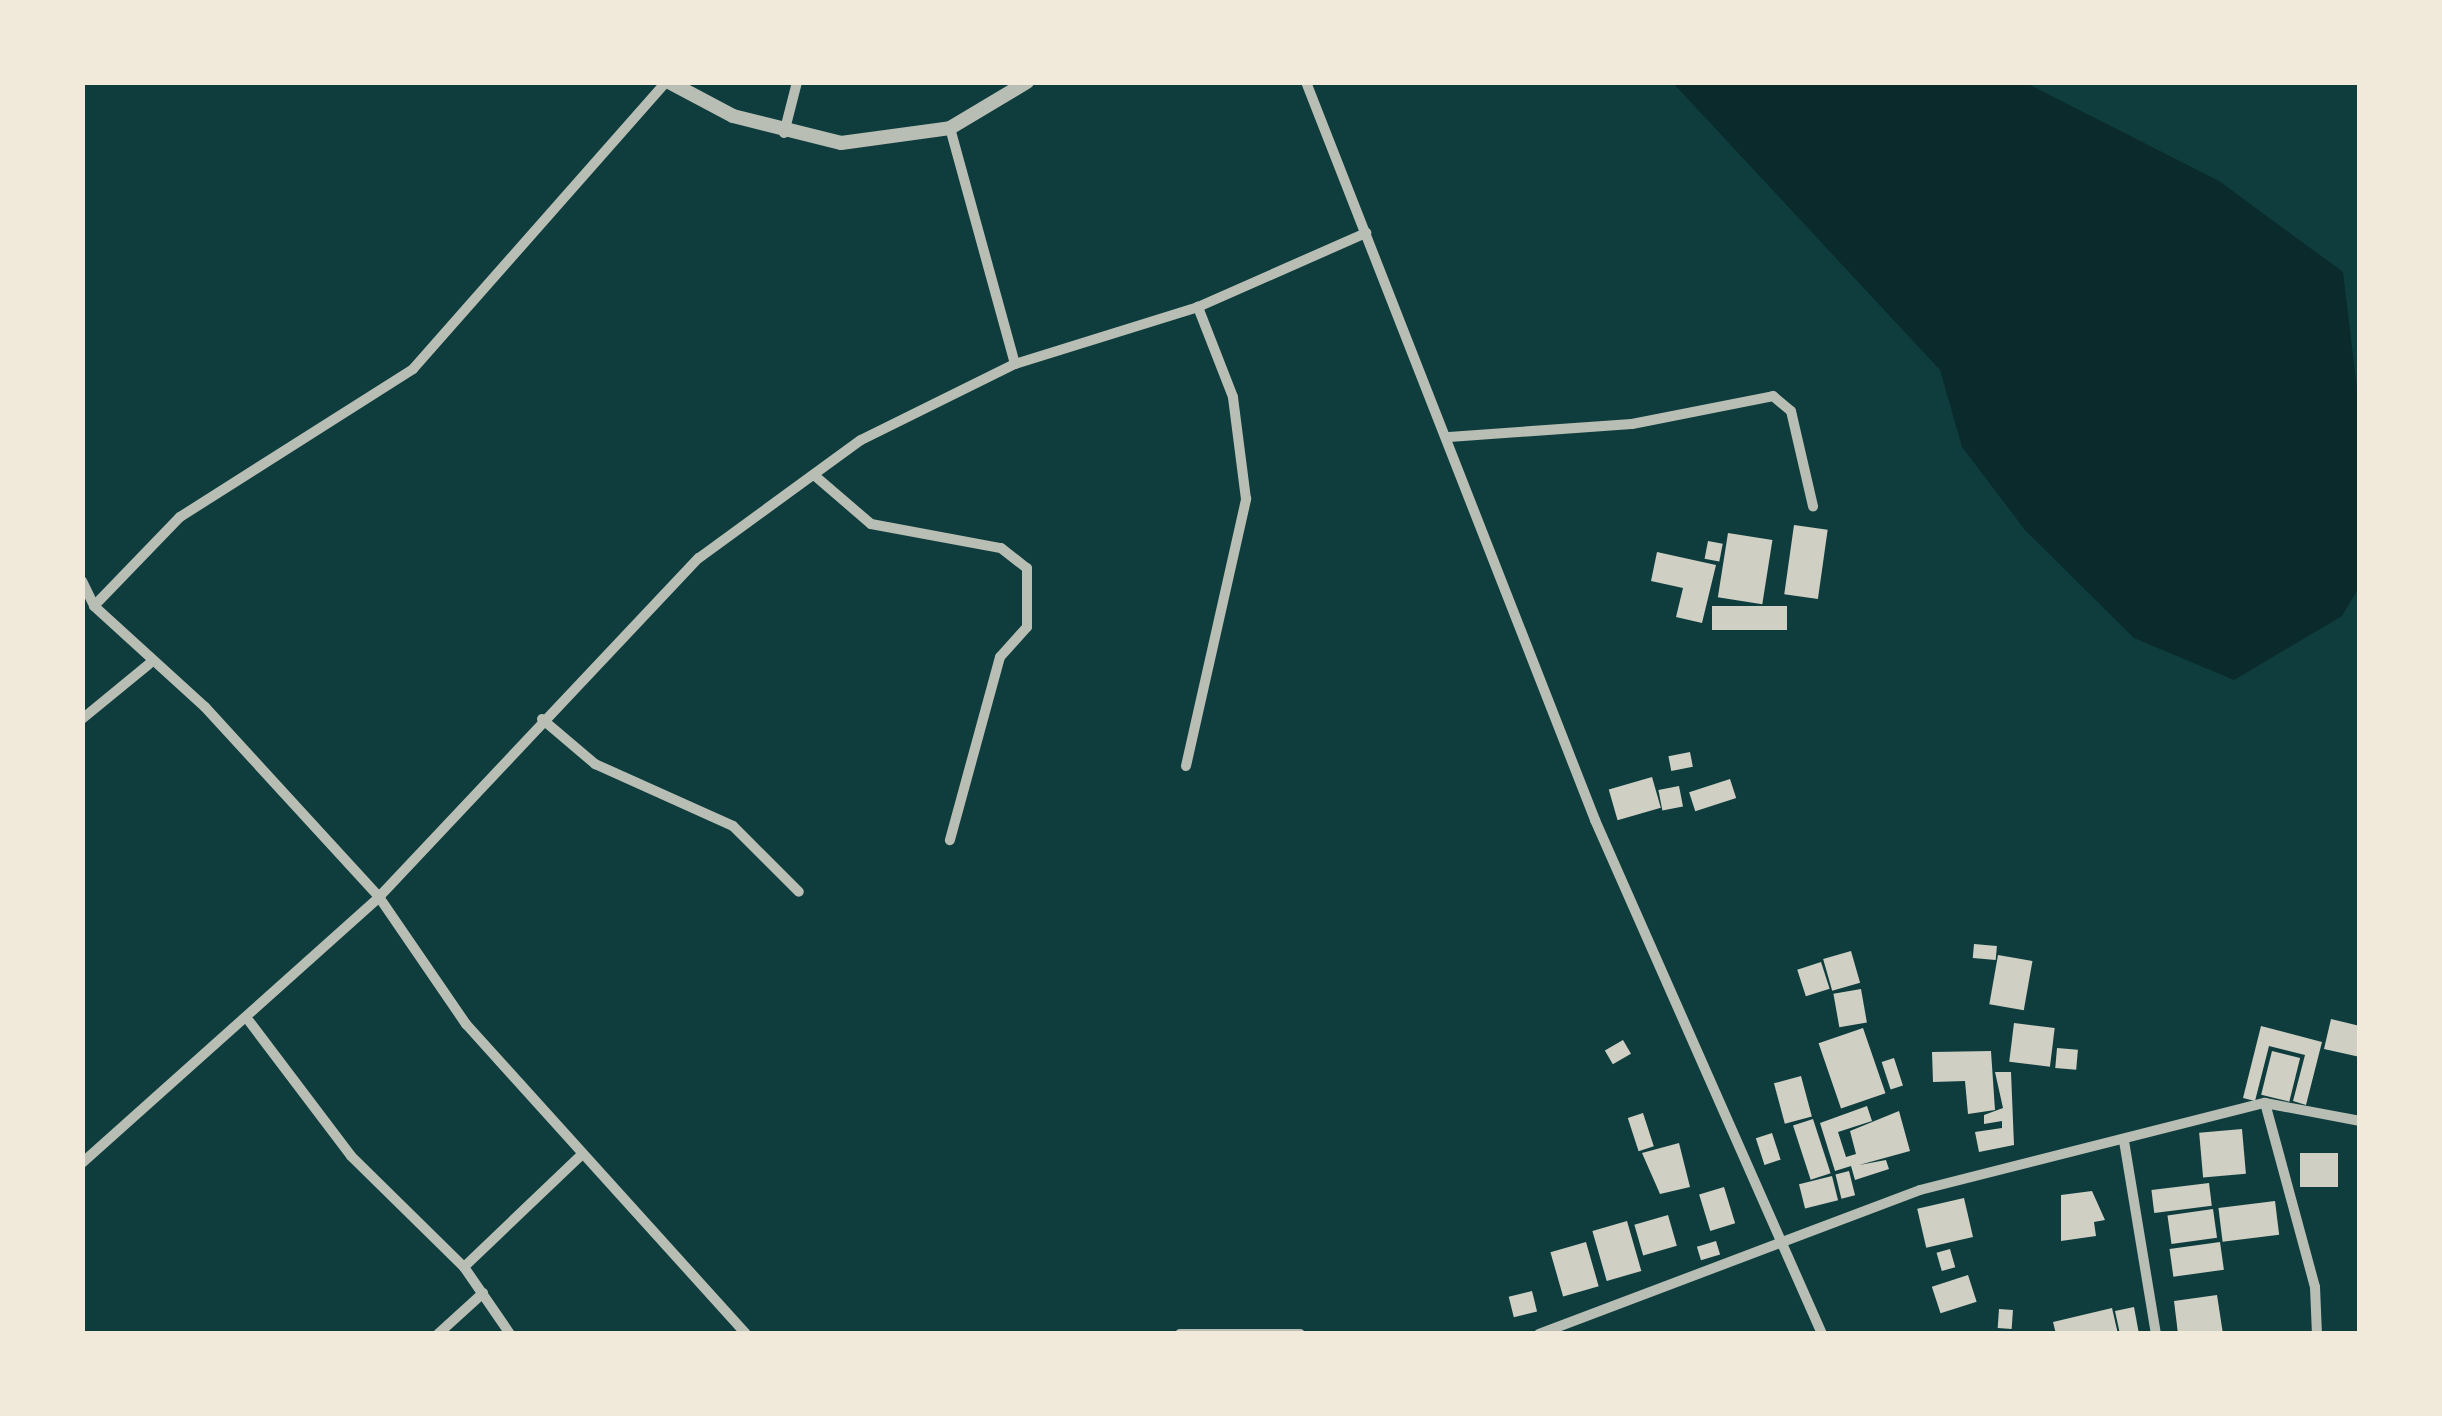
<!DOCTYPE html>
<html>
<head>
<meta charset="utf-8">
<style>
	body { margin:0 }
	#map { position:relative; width:2442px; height:1416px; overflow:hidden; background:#0f3d3e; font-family:"Crimson Pro",serif }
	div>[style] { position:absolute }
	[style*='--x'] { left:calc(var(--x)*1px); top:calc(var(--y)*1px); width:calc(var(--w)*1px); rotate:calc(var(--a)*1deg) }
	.water>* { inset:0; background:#0a2a2b }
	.building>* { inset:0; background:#cfcfc3; transform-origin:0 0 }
	.minor>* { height:10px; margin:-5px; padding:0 5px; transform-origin:5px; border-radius:5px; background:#b8beb3 }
	.tertiary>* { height:14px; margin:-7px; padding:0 7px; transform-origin:7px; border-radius:7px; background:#b8beb3 }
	span { translate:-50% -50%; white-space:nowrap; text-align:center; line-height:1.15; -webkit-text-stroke:10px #f1e9da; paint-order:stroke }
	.frame { position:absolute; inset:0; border:85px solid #f1e9da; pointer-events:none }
</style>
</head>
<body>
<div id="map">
	<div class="water">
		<i style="clip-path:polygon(1673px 83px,2026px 83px,2219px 181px,2343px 272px,2360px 414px,2360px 586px,2342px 616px,2234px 680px,2134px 638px,2025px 530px,1962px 447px,1940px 370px)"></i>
	</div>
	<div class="building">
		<i style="left:1794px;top:525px;width:34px;height:70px;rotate:8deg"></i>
		<i style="left:1728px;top:533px;width:45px;height:65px;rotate:9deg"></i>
		<i style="left:1708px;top:541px;width:15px;height:18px;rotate:11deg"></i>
		<i style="clip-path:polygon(1657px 552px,1716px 565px,1702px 623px,1676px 617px,1683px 588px,1651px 581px)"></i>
		<i style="left:1712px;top:606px;width:75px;height:24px"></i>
		<i style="left:1690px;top:752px;width:15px;height:22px;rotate:79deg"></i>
		<i style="left:1652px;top:777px;width:32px;height:45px;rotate:74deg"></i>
		<i style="left:1730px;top:779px;width:20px;height:43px;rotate:72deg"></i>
		<i style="left:1679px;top:786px;width:21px;height:21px;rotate:79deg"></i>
		<i style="left:1974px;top:944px;width:23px;height:14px;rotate:5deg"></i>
		<i style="left:1851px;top:951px;width:33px;height:29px;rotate:74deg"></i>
		<i style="left:1998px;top:955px;width:35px;height:50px;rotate:10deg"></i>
		<i style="left:1821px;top:962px;width:28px;height:25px;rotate:72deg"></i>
		<i style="left:1861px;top:989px;width:34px;height:28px;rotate:80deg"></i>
		<i style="clip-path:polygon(2331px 1019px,2360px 1026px,2360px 1057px,2324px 1049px)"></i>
		<i style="left:2014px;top:1023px;width:41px;height:39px;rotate:7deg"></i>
		<i style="clip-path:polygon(2261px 1026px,2322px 1042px,2306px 1105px,2293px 1101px,2305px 1055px,2269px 1046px,2255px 1101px,2243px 1098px)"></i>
		<i style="left:1863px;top:1028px;width:69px;height:47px;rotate:71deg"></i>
		<i style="left:1623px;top:1040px;width:16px;height:21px;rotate:60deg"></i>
		<i style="left:2057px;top:1048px;width:21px;height:20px;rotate:5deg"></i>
		<i style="clip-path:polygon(1991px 1051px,1995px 1110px,1968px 1114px,1965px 1081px,1933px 1082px,1932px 1052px)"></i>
		<i style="left:2272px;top:1051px;width:29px;height:45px;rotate:14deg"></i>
		<i style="left:1894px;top:1058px;width:29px;height:13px;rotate:72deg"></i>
		<i style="clip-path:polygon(1995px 1072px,2011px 1072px,2014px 1145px,1979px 1152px,1975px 1132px,2002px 1128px,2002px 1121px,1984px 1124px,1984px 1115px,2003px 1108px)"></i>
		<i style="left:1801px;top:1076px;width:42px;height:28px;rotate:75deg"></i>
		<i style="clip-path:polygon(1867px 1106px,1872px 1121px,1838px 1132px,1846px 1157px,1856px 1154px,1850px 1131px,1899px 1111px,1910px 1151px,1859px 1165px,1886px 1160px,1889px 1169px,1855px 1180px,1851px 1166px,1835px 1171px,1820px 1123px)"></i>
		<i style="left:1643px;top:1113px;width:35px;height:16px;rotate:72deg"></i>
		<i style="left:1813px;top:1119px;width:57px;height:21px;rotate:72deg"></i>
		<i style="left:2242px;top:1129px;width:45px;height:43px;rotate:85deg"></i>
		<i style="left:1772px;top:1133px;width:28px;height:17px;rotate:72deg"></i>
		<i style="clip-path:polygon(1679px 1143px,1690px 1187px,1660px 1194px,1642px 1153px)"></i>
		<i style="left:2300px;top:1153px;width:38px;height:34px"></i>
		<i style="left:1849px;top:1171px;width:25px;height:14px;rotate:76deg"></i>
		<i style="left:1832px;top:1176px;width:25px;height:34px;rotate:76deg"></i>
		<i style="left:2209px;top:1183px;width:23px;height:58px;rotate:83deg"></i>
		<i style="left:1724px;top:1187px;width:38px;height:26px;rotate:73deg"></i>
		<i style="clip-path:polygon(2092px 1191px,2105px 1220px,2094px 1222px,2096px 1236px,2061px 1241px,2061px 1195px)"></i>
		<i style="left:1964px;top:1198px;width:40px;height:48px;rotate:77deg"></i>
		<i style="left:2275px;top:1201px;width:34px;height:57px;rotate:83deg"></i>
		<i style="left:2213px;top:1209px;width:29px;height:46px;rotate:82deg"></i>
		<i style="left:1668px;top:1215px;width:32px;height:35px;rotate:74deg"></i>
		<i style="left:1627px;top:1221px;width:52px;height:36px;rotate:74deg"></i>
		<i style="left:1716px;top:1241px;width:14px;height:20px;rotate:73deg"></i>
		<i style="left:1586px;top:1242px;width:46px;height:37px;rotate:74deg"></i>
		<i style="left:2220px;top:1242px;width:28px;height:51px;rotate:82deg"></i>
		<i style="left:1950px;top:1249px;width:19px;height:14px;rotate:74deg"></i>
		<i style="left:1968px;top:1275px;width:28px;height:38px;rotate:72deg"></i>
		<i style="left:1532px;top:1291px;width:21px;height:24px;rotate:76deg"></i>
		<i style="clip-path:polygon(2217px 1295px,2223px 1334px,2178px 1334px,2174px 1301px)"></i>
		<i style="clip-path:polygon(2134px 1307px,2139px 1334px,2120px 1334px,2115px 1311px)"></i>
		<i style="clip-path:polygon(2112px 1308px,2118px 1334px,2056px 1334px,2053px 1322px)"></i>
		<i style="left:1999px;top:1309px;width:14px;height:19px;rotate:4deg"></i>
	</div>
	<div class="minor">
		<i style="--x:1306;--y:82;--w:793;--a:68.61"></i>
		<i style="--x:1595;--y:820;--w:562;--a:66.17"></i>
		<i style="--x:784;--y:133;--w:53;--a:-75.7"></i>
		<i style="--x:1015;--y:364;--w:192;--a:-17.3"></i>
		<i style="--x:1198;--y:307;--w:184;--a:-23.8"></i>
		<i style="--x:1449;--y:437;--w:183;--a:-4.1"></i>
		<i style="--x:1632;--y:424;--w:144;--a:-11.2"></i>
		<i style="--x:1773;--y:396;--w:23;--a:40"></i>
		<i style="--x:1791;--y:411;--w:98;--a:77"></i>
		<i style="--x:814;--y:475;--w:75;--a:40.7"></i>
		<i style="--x:871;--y:524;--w:132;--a:10.5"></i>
		<i style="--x:1001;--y:548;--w:33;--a:38"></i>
		<i style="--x:1027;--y:568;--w:59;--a:90"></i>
		<i style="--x:1027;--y:627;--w:40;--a:132"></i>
		<i style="--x:1000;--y:657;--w:190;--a:105.3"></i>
		<i style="--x:82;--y:581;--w:28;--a:64"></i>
		<i style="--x:94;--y:606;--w:150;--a:42.3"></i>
		<i style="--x:205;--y:707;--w:258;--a:47.5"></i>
		<i style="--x:379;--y:897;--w:154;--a:55.6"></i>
		<i style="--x:466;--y:1024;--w:418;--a:47.9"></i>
		<i style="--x:94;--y:606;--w:124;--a:-46"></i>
		<i style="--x:180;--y:517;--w:276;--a:-32.4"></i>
		<i style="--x:413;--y:369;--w:383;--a:-48.6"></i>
		<i style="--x:82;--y:719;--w:87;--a:-39.4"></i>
		<i style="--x:542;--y:719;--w:70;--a:40.3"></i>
		<i style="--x:595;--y:764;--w:151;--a:24.2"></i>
		<i style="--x:733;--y:826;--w:93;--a:45"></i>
		<i style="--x:1186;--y:766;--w:274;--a:-77.3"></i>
		<i style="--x:1246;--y:499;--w:103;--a:-97.3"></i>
		<i style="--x:1233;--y:397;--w:97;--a:-111.3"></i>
		<i style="--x:249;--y:1021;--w:169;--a:52.9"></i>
		<i style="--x:351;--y:1156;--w:158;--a:44.5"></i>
		<i style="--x:464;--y:1267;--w:81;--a:55.5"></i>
		<i style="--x:2265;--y:1103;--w:191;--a:74.8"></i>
		<i style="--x:2315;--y:1287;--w:47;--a:87.6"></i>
		<i style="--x:2124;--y:1141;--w:196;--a:80.6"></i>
		<i style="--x:82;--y:1163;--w:399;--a:-41.8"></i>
		<i style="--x:379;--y:897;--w:466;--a:-46.7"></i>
		<i style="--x:699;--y:558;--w:200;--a:-36.1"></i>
		<i style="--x:861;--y:440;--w:172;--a:-26.3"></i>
		<i style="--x:1015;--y:364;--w:245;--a:-105.4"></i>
		<i style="--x:464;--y:1267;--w:161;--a:-43.7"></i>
		<i style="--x:438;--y:1334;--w:61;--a:-42.3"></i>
		<i style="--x:1180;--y:1334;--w:120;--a:0"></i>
		<i style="--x:1539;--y:1334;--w:407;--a:-20.7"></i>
		<i style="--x:1920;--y:1190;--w:356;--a:-14.2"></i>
		<i style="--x:2265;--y:1103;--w:97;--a:10.7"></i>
	</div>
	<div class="tertiary">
		<i style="--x:669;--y:82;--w:72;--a:28"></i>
		<i style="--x:733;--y:116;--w:111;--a:14"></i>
		<i style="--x:841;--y:143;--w:110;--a:-7.8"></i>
		<i style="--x:950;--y:128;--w:90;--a:-30.9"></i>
	</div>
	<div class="frame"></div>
</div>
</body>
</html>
